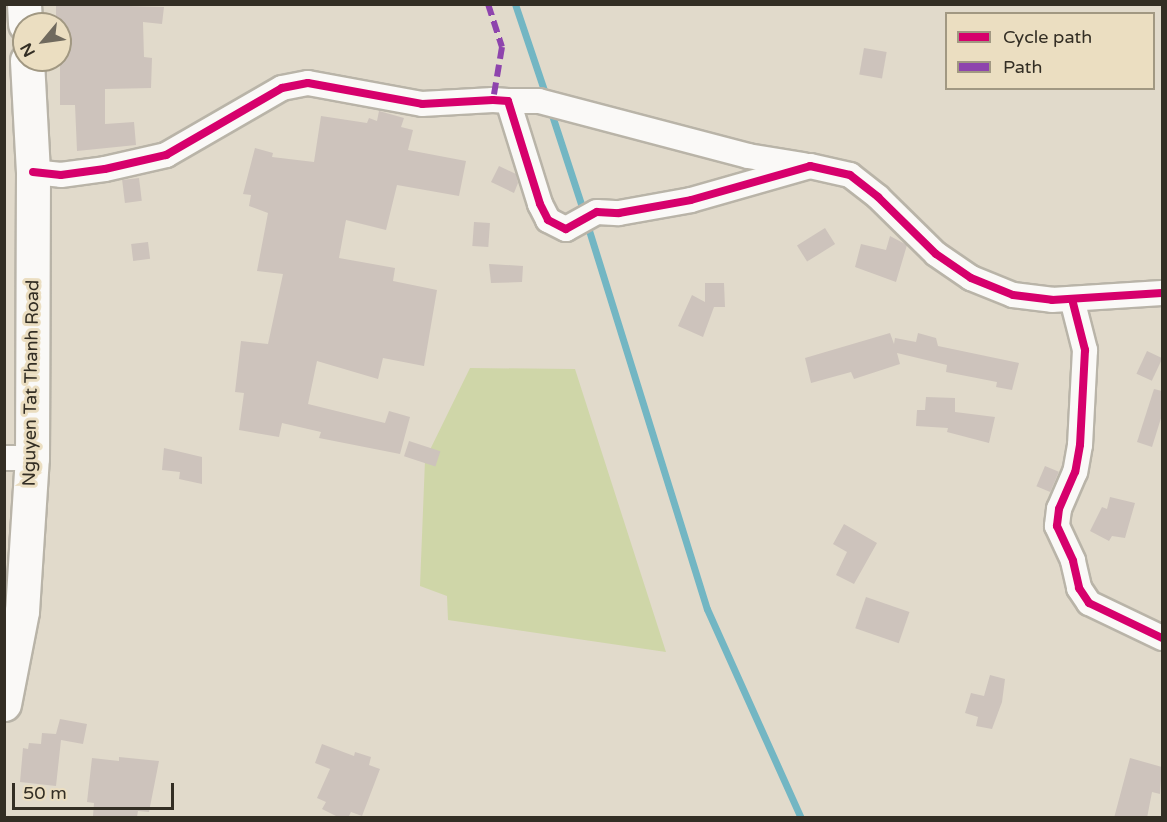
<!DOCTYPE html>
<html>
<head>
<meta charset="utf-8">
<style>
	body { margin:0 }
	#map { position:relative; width:1167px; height:822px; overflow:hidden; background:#e1dacb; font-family:"Varela Round",sans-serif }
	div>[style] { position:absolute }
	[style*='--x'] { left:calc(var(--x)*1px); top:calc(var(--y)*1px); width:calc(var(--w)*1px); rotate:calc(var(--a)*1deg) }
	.green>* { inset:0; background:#cfd6a8 }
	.stream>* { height:7px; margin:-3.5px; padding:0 3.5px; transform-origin:3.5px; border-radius:3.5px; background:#73b6c3 }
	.building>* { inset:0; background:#cdc3bc; transform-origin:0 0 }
	.roads { filter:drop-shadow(2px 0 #b9b4a8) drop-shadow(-2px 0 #b9b4a8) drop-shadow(0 2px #b9b4a8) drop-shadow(0 -2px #b9b4a8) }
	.minor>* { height:24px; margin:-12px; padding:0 12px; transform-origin:12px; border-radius:12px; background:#faf9f7 }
	.secondary>* { height:33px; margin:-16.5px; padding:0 16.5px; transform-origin:16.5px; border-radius:16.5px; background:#faf9f7 }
	.quiet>* { height:6px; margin-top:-3px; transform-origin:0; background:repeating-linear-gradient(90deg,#8e44ad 0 12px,transparent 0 18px) }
	.cycleway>* { height:8px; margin:-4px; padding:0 4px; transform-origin:4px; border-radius:4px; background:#d6006c }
	span { translate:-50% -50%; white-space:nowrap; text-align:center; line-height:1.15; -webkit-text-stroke:6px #ebdec1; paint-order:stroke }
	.street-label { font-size:18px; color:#332e24 }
	.frame { position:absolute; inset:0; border:6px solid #332e24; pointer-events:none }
	.legend { position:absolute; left:945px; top:12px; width:210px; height:78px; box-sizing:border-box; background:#ebdec1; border:2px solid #a19882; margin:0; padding:8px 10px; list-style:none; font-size:18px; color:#332e24 }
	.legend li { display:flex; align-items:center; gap:12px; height:30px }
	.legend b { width:30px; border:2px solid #a19882 }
	.north { position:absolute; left:12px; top:12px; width:60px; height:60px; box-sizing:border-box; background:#ebdec1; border:2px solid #a19882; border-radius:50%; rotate:241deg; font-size:16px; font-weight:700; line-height:24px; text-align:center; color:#332e24 }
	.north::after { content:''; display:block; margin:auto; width:21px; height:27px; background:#706a5e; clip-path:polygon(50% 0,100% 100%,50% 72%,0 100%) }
	.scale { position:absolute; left:12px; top:783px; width:162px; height:27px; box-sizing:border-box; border:3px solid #332e24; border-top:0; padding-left:8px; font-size:18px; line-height:21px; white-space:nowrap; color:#332e24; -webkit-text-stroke:4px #ebdec1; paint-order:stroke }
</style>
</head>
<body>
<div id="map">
	<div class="green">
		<i style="clip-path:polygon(470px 368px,575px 369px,666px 652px,448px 620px,447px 596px,420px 586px,425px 460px)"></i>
	</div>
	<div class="stream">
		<i style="--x:515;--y:4;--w:97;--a:71.4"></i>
		<i style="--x:550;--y:109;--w:109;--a:71.9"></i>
		<i style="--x:587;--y:224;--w:403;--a:72.7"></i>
		<i style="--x:707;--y:609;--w:229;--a:65.8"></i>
	</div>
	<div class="building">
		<i style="clip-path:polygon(56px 4px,164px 7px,162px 24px,143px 22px,144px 57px,152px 58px,151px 88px,105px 89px,105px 124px,134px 122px,136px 145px,77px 151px,75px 105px,60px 105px,60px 24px,56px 24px)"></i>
		<i style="left:864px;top:48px;width:23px;height:27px;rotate:10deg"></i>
		<i style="clip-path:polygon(379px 111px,404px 118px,401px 127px,413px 130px,408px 150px,466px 161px,459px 196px,397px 185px,386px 230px,346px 220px,339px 258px,395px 268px,393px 281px,437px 290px,424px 366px,383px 358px,378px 379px,317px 361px,308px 404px,385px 423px,389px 411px,410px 417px,400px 454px,319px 438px,321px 432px,282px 423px,279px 437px,239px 430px,244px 393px,235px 392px,241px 341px,268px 344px,283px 274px,257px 271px,268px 213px,249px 206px,251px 195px,243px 194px,255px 148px,273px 153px,272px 157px,314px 162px,321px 116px,367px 123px,369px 118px,377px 121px)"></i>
		<i style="clip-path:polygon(499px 166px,516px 174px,518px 183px,514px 193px,491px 182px)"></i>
		<i style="left:139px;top:178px;width:23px;height:17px;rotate:83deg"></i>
		<i style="left:474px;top:222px;width:16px;height:24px;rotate:4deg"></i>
		<i style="left:825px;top:228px;width:19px;height:33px;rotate:58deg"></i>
		<i style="clip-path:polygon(890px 236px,907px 245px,896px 282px,855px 267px,861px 244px,886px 250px)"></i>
		<i style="left:148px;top:242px;width:17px;height:17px;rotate:83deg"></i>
		<i style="clip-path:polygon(489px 264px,523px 266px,522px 282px,491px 283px)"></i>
		<i style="clip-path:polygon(705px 283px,724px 283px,725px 307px,714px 307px,703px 337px,678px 326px,692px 295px,705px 302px)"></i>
		<i style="clip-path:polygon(890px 333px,894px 344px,895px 338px,916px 342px,918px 333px,936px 338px,938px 346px,1019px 363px,1012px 390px,996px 387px,997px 382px,946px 372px,947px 365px,897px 353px,900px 364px,854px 379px,851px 372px,811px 383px,805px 358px)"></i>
		<i style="left:1147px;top:351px;width:17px;height:25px;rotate:25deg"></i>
		<i style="clip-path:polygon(1154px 389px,1162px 391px,1162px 415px,1152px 447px,1137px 442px)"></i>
		<i style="clip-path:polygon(926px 397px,955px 398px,955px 412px,995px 417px,989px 443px,947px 432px,948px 428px,916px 426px,917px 410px,925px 410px)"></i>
		<i style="left:409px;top:441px;width:33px;height:16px;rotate:18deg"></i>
		<i style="clip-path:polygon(164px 448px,202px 457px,202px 484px,179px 479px,180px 472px,162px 470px)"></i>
		<i style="left:1045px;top:466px;width:15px;height:22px;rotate:23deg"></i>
		<i style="clip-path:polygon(1110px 497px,1135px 503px,1125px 538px,1112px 536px,1109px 541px,1090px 531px,1102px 507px,1107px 509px)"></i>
		<i style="clip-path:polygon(844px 524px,877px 543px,854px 584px,836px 575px,847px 552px,833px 544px)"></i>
		<i style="left:866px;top:597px;width:46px;height:33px;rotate:19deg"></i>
		<i style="clip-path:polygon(990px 675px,1005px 679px,1002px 702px,992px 729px,976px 726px,978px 717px,965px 713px,971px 693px,984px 696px)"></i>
		<i style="clip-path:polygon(60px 719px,87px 724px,83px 744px,61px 740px,56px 786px,20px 782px,23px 748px,28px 749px,29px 743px,41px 744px,42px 733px,56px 734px)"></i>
		<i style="clip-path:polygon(322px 744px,354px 756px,355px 752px,371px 757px,369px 765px,380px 769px,362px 816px,351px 812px,348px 818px,340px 818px,322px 809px,326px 802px,317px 798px,330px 769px,315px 763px)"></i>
		<i style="clip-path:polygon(119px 757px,159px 761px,149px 812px,138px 811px,137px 817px,93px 816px,94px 803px,87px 802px,92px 758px,119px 761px)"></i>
		<i style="clip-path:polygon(1130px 758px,1162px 767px,1160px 794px,1152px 792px,1147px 818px,1114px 818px)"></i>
	</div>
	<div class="roads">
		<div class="minor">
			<i style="--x:508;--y:101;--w:31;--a:0"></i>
			<i style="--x:539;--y:101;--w:216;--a:14.7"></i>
			<i style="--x:748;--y:156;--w:56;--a:9.3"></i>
			<i style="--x:33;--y:172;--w:28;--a:6"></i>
			<i style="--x:61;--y:175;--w:44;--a:-7.8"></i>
			<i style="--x:105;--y:169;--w:63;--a:-12.9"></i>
			<i style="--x:166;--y:155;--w:134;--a:-30"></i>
			<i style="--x:282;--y:88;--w:26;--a:-11"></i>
			<i style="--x:308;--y:83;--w:116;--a:10.4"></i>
			<i style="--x:422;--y:104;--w:71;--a:-3.2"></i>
			<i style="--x:493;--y:100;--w:15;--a:4"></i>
			<i style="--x:508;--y:101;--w:108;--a:72.7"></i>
			<i style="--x:540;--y:204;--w:18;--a:63"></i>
			<i style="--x:548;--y:220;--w:20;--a:27"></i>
			<i style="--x:566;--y:229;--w:35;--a:-29"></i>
			<i style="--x:597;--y:212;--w:22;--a:3"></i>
			<i style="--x:619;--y:213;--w:73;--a:-10.2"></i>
			<i style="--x:691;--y:200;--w:124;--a:-15.9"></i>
			<i style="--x:810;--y:166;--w:41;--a:12.7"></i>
			<i style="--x:850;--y:175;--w:36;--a:38"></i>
			<i style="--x:878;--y:197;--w:81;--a:44.5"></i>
			<i style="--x:936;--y:254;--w:42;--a:34.4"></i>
			<i style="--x:971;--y:278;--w:45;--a:22"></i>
			<i style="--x:1013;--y:295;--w:39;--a:7"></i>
			<i style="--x:1052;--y:300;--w:110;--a:-3.6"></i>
			<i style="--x:1072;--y:299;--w:53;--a:75.7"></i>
			<i style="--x:1085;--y:350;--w:95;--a:93"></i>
			<i style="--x:1080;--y:445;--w:27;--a:100"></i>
			<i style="--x:1075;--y:472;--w:40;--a:113.4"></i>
			<i style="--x:1059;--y:509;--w:17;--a:97"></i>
			<i style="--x:1057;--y:526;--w:38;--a:65"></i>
			<i style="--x:1073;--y:561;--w:28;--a:77"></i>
			<i style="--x:1079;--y:588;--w:18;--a:56"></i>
			<i style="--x:1089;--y:603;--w:81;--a:25.6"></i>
			<i style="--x:4;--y:458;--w:28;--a:0"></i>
		</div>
		<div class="secondary">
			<i style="--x:24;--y:4;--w:20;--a:87"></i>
			<i style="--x:4;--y:704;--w:95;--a:-79"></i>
			<i style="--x:22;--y:611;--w:153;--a:-86.3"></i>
			<i style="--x:32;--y:458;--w:286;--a:-89.8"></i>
			<i style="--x:33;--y:172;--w:112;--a:-93.1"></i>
		</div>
	</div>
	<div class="quiet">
		<i style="--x:488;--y:4;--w:45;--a:72"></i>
		<i style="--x:502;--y:47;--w:54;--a:99.6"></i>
	</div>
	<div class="cycleway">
		<i style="--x:33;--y:172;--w:28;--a:6"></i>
		<i style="--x:61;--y:175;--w:44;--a:-7.8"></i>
		<i style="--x:105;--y:169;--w:63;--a:-12.9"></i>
		<i style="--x:166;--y:155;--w:134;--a:-30"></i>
		<i style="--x:282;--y:88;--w:26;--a:-11"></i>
		<i style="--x:308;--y:83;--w:116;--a:10.4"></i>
		<i style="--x:422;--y:104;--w:71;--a:-3.2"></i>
		<i style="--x:493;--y:100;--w:15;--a:4"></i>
		<i style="--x:508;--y:101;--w:108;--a:72.7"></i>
		<i style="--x:540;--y:204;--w:18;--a:63"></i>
		<i style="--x:548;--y:220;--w:20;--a:27"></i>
		<i style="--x:566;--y:229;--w:35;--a:-29"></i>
		<i style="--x:597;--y:212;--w:22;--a:3"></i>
		<i style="--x:619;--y:213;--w:73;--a:-10.2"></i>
		<i style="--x:691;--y:200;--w:124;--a:-15.9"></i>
		<i style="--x:810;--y:166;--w:41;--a:12.7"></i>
		<i style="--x:850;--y:175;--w:36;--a:38"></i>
		<i style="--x:878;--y:197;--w:81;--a:44.5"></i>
		<i style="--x:936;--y:254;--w:42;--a:34.4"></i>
		<i style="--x:971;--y:278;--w:45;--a:22"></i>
		<i style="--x:1013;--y:295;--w:39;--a:7"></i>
		<i style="--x:1052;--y:300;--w:110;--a:-3.6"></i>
		<i style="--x:1072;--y:299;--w:53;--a:75.7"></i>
		<i style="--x:1085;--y:350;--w:95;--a:93"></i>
		<i style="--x:1080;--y:445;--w:27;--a:100"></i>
		<i style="--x:1075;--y:472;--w:40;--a:113.4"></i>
		<i style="--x:1059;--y:509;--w:17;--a:97"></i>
		<i style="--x:1057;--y:526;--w:38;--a:65"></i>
		<i style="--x:1073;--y:561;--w:28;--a:77"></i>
		<i style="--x:1079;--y:588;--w:18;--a:56"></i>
		<i style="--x:1089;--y:603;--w:81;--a:25.6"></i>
	</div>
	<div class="street-label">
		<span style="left:31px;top:383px;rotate:-89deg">Nguyen Tat Thanh Road</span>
	</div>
	<div class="frame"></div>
	<ul class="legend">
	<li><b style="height:8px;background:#d6006c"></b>Cycle path</li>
	<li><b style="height:8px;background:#8e44ad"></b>Path</li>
	</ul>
	<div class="north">N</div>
	<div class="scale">50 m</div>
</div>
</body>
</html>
